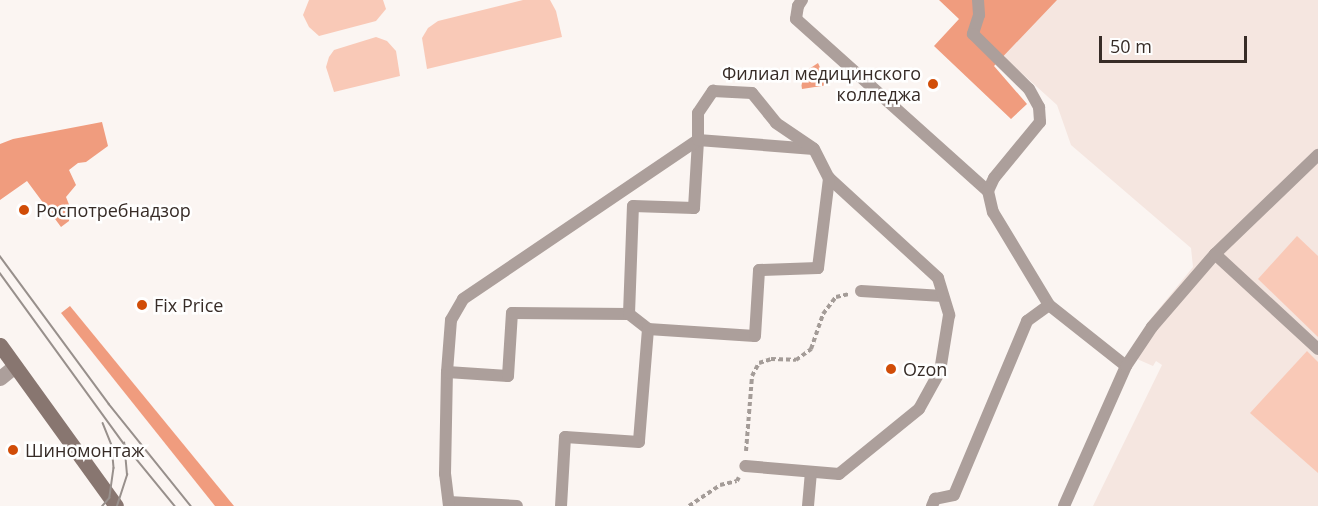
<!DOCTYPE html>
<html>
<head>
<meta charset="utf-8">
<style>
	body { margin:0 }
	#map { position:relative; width:1318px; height:506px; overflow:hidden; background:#fbf5f2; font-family:"Open Sans",sans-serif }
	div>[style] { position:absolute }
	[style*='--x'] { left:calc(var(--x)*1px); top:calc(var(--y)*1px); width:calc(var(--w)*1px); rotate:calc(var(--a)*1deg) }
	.built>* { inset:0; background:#f5e6e0 }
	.green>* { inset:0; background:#f9c9b7 }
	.forest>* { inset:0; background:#f09c7e }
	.path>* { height:4px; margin-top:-2px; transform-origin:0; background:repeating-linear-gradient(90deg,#a49c98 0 4.5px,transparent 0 7.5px) }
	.service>* { height:12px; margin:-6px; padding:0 6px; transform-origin:6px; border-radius:6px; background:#ac9f9b }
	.minor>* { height:15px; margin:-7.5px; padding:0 7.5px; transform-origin:7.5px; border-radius:7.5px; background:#ac9f9b }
	.secondary>* { height:15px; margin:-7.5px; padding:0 7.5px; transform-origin:7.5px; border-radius:7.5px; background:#887670 }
	.tram>* { height:1.5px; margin:-0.75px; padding:0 0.75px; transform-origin:0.75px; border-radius:0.75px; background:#98908c }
	.dots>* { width:16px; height:16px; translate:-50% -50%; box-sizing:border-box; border:3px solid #fff; border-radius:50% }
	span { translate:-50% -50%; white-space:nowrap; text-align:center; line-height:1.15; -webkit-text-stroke:5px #fff; paint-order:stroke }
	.poi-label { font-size:18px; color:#372c27 }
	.right { translate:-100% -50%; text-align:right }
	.left { translate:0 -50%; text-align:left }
	.scale { position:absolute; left:1099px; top:36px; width:148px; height:27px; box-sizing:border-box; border:3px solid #372c27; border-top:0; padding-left:8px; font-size:18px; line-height:21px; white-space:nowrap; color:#372c27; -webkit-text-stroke:4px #fff; paint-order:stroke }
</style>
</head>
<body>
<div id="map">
	<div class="built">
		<i style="clip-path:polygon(996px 0,1318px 0,1318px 506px,1093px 506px,1162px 365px,1156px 361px,1153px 366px,1128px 355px,1149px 321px,1193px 267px,1191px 248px,1071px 145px,1057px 105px,976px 32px)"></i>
	</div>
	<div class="green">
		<i style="clip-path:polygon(309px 0,383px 0,386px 9px,376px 21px,319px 36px,309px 27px,303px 15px)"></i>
		<i style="clip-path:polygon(523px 0,550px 0,556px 11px,562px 37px,427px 69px,422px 38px,428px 28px,438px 21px)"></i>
		<i style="clip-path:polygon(376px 37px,387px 41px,396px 51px,400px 76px,334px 92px,326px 67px,329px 57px,334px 50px)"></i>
		<i style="clip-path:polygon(1297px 236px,1318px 256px,1318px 337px,1258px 279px)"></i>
		<i style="clip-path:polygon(1307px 351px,1318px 362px,1318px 473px,1250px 413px)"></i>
	</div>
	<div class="forest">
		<i style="clip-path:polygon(939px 0,1057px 0,994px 66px,1027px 104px,1011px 119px,934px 46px,959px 19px)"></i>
		<i style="clip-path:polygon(818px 63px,828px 85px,802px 89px,800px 75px)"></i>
		<i style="clip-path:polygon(102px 122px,108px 146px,86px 162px,78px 163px,69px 170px,76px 185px,66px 197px,70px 207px,69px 221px,61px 227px,27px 181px,0 200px,0 144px,13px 139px)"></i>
		<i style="clip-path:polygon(70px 306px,234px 506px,215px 506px,61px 313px)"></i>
	</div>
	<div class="path">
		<i style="--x:746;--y:451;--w:75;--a:-85.4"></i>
		<i style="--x:752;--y:376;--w:15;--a:-62"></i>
		<i style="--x:759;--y:363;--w:13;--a:-18"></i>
		<i style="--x:771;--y:359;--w:25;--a:2"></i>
		<i style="--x:796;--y:360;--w:19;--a:-36"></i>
		<i style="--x:811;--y:349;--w:37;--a:-71"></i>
		<i style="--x:823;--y:314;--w:21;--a:-53"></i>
		<i style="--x:836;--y:297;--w:13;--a:-13"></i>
		<i style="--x:689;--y:506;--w:37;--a:-34"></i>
		<i style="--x:720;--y:485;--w:17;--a:-13"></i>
		<i style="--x:737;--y:481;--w:4;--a:-63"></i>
	</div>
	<div class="service">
		<i style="--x:802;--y:0;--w:7;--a:124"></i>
		<i style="--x:798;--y:6;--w:13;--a:99"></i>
		<i style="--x:796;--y:19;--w:258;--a:41.9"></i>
		<i style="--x:978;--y:0;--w:15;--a:86"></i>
		<i style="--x:979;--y:15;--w:20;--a:108"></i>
		<i style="--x:973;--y:34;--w:78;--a:44.5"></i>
		<i style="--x:1029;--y:89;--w:21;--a:61"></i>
		<i style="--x:1039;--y:107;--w:15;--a:86"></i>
		<i style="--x:1040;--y:122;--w:72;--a:129.4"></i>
		<i style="--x:994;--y:178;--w:14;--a:115"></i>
		<i style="--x:988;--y:191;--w:22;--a:77"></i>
		<i style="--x:993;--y:212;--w:109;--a:58.9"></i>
		<i style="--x:1049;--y:305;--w:98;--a:38.4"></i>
		<i style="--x:1215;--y:254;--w:140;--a:42.7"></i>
		<i style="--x:861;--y:291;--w:82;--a:3.5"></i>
		<i style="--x:629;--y:314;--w:108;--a:-87.9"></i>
		<i style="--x:633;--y:206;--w:61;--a:1.9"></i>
		<i style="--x:694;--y:208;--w:68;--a:-86.6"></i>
		<i style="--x:698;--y:140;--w:116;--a:4.4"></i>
		<i style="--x:814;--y:149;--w:33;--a:63"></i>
		<i style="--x:829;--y:178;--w:148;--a:42.5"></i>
		<i style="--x:938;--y:278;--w:39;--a:73"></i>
		<i style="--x:949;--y:315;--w:57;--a:99.1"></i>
		<i style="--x:940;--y:371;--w:43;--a:118.9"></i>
		<i style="--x:919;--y:409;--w:103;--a:140.9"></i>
		<i style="--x:839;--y:474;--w:94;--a:-175.1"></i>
		<i style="--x:648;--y:329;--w:107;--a:3.7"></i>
		<i style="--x:755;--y:336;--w:66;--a:-86.5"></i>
		<i style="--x:759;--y:270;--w:59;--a:-1.9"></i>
		<i style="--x:818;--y:268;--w:91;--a:-83"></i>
		<i style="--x:447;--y:372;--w:52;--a:-85.6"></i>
		<i style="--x:451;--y:320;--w:24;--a:-60"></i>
		<i style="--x:463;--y:299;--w:284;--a:-34.1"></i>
		<i style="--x:698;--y:140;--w:27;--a:-90"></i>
		<i style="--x:698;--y:113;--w:27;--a:-56"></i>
		<i style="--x:713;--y:91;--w:39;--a:3"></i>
		<i style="--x:752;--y:93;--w:38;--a:51"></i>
		<i style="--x:776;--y:123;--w:45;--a:34"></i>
		<i style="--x:449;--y:502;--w:68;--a:3.4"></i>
		<i style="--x:449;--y:506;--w:32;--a:-97"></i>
		<i style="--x:445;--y:474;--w:102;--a:-88.9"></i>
		<i style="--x:447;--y:372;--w:61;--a:3.8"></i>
		<i style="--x:508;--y:376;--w:63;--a:-86.4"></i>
		<i style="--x:512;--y:313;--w:117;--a:0.5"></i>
		<i style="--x:629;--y:314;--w:24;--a:38"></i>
		<i style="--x:648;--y:329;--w:113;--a:94.6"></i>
		<i style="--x:639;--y:442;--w:74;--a:-176.1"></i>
		<i style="--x:565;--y:437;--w:69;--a:93.3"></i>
		<i style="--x:808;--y:506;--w:33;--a:-85"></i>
		<i style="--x:932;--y:506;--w:8;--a:-67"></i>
		<i style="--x:935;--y:499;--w:19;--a:-12"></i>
		<i style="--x:954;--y:495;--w:189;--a:-67.2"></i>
		<i style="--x:1027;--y:321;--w:27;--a:-36"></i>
		<i style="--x:1064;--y:506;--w:153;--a:-66.1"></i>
		<i style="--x:1126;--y:366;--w:47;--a:-56.3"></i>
		<i style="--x:1152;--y:327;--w:96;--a:-49.2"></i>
		<i style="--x:1215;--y:254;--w:143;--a:-43.9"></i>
	</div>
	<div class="minor">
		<i style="--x:0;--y:378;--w:19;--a:-39"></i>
	</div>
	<div class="secondary">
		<i style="--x:0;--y:345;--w:198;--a:54.2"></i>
	</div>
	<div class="tram">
		<i style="--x:0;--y:256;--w:184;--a:53.6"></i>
		<i style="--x:109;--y:404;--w:131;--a:51.2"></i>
		<i style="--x:0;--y:273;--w:213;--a:54"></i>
		<i style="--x:125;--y:445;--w:79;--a:50.7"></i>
		<i style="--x:103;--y:423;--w:24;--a:68"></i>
		<i style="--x:112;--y:445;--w:23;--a:85"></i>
		<i style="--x:114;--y:468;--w:30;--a:98"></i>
		<i style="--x:110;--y:498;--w:11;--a:131"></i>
		<i style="--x:117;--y:506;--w:33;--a:-72"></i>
		<i style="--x:127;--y:475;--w:32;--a:-95"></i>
	</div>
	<div class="dots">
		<i style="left:933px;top:84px;background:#d14d08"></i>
		<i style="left:24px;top:210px;background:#d14d08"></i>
		<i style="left:142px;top:305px;background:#d14d08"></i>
		<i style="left:891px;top:369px;background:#d14d08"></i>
		<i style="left:13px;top:450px;background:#d14d08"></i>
	</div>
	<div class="poi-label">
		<span class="right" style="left:921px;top:84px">Филиал медицинского<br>колледжа</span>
		<span class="left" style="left:36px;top:210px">Роспотребнадзор</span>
		<span class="left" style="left:154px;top:305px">Fix Price</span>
		<span class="left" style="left:903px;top:369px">Ozon</span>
		<span class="left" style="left:25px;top:450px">Шиномонтаж</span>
	</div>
	<div class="scale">50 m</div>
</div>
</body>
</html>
